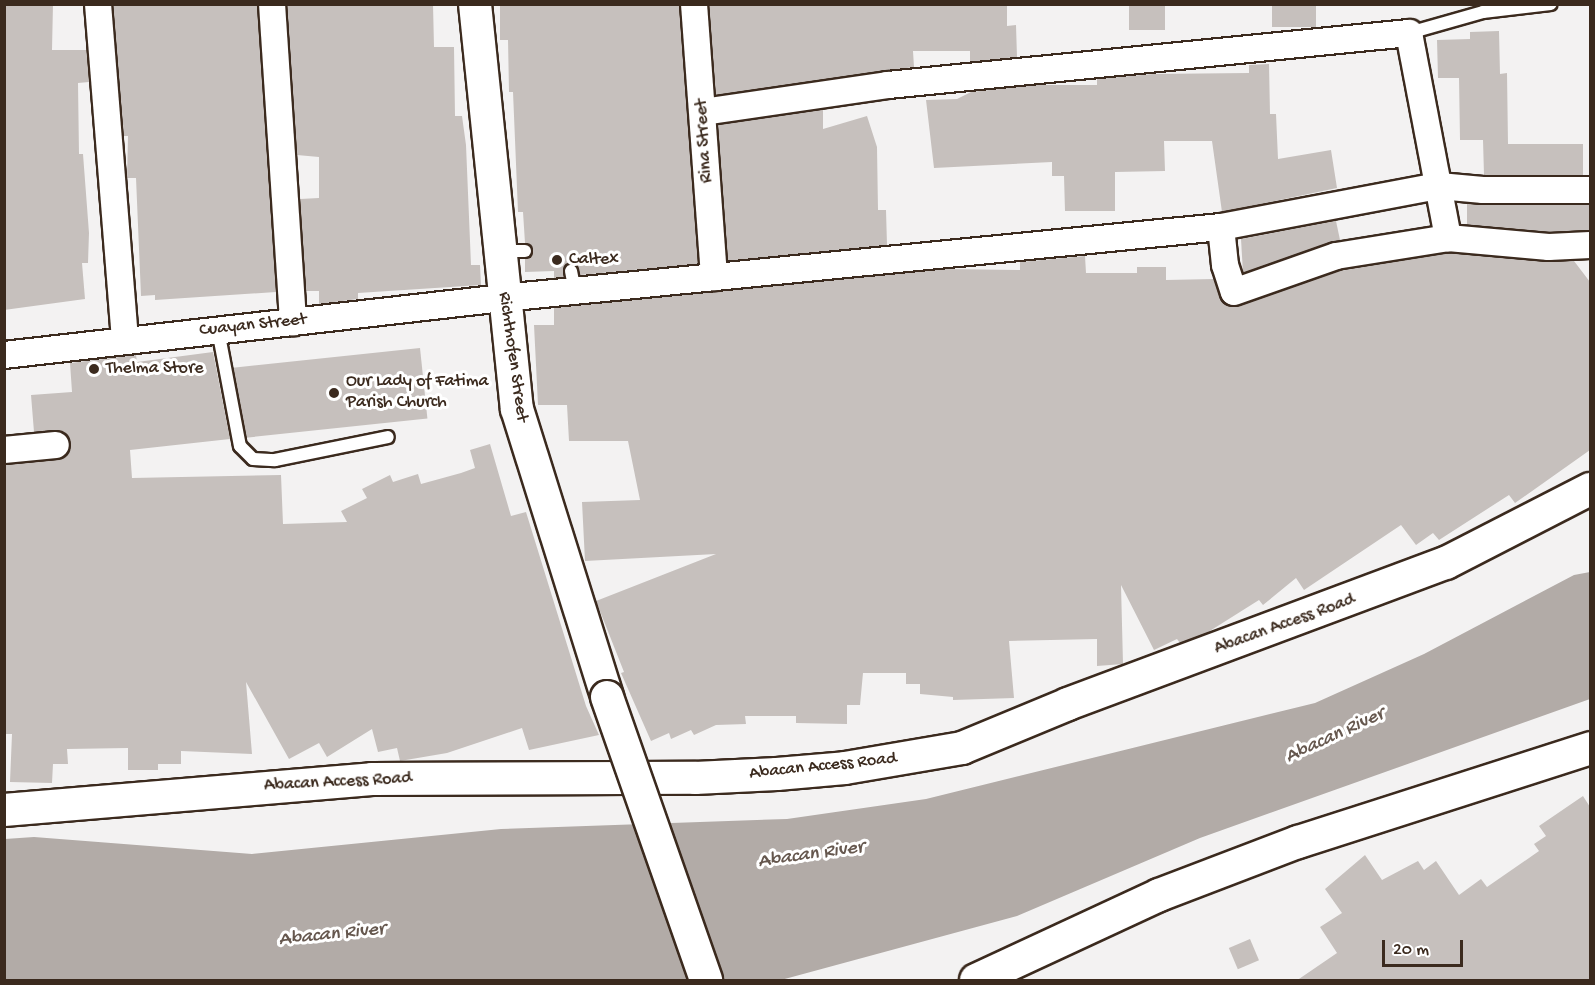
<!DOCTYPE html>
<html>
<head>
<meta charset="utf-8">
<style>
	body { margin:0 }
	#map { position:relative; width:1595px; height:985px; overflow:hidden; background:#f3f2f2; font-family:"Gochi Hand",sans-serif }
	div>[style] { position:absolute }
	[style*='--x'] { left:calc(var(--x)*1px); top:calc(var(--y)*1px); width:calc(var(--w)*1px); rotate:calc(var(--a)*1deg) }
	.water>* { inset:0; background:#b2aba7 }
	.building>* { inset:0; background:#c6c0bd; transform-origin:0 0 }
	.roads { filter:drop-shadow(2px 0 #3b2a1e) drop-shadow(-2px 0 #3b2a1e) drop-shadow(0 2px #3b2a1e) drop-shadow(0 -2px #3b2a1e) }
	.service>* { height:12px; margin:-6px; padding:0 6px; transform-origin:6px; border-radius:6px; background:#fff }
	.minor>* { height:26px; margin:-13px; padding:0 13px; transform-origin:13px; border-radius:13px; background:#fff }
	.tertiary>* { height:32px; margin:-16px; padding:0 16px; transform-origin:16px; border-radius:16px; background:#fff }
	.bridges { filter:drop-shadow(2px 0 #3b2a1e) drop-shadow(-2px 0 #3b2a1e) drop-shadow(0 2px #3b2a1e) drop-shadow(0 -2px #3b2a1e) }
	.tertiary-bridge>* { height:32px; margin:-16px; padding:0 16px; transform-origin:16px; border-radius:16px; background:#fff }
	.dots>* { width:16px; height:16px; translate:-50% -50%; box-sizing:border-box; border:3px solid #fff; border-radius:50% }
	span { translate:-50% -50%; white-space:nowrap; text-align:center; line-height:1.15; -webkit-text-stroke:6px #fff; paint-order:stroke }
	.street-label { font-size:18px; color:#3b2a1e }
	.poi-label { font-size:18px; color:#3b2a1e }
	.left { translate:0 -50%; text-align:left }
	.water-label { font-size:20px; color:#65574e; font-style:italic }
	.frame { position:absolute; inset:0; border:6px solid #3b2a1e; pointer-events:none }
	.scale { position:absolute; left:1382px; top:940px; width:81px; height:27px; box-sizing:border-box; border:3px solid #3b2a1e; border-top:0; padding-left:8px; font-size:18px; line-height:21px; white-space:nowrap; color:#3b2a1e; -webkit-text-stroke:4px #fff; paint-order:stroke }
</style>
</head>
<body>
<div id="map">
	<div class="water">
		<i style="clip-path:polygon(1590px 572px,1590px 699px,1200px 838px,1017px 916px,781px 980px,5px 980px,5px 839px,34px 837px,252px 854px,501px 829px,787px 819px,926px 799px,1315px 703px,1424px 654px,1574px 575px)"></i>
	</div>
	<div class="building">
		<i style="clip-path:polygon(4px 4px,53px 4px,52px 50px,87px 50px,89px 82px,78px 83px,79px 154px,83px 154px,89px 233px,88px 263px,82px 263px,85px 299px,4px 310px)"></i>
		<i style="clip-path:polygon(113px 4px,257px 4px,276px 292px,155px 300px,155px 295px,141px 296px,136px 178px,127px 178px,128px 136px,124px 136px)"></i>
		<i style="clip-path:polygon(287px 4px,433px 4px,434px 47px,454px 47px,455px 116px,462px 116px,466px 145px,471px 265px,480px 265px,481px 285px,358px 293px,358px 299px,319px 304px,319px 291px,306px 291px,300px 199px,319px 198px,319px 157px,297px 155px)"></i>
		<i style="clip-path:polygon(500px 4px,679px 4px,698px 264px,580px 275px,578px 266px,570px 263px,563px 268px,564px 277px,554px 278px,554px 271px,525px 272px,525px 259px,533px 250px,525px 243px,523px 212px,518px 212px,513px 92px,509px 92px,508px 40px,500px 40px)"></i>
		<i style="clip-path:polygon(709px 4px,1007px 6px,1007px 26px,1016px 25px,1017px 57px,970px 62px,970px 51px,913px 51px,914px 67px,716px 95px)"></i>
		<i style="left:1129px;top:4px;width:36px;height:26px"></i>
		<i style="left:1272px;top:4px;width:44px;height:23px"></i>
		<i style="clip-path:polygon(1499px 31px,1500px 74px,1507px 73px,1508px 144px,1583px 144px,1583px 175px,1484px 175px,1483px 140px,1460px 140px,1459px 78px,1438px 78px,1437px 40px,1470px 39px,1470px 32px)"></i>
		<i style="clip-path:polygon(1269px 64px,1270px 114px,1276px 114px,1278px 159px,1331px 150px,1337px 188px,1222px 212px,1212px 141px,1164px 141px,1165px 171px,1115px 172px,1115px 211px,1065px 211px,1064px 176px,1052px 176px,1052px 162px,934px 168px,926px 100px,957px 99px,971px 92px,1034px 85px,1097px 85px,1097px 79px,1153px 74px,1249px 73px,1249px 65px)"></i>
		<i style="clip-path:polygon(823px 110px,823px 129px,867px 116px,877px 147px,878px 210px,886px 210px,887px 245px,728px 261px,718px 125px)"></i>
		<i style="clip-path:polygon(1467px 204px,1590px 205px,1590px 230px,1549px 232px,1467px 225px)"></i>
		<i style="clip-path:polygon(1336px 221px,1340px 240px,1243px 273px,1241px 239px)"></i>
		<i style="clip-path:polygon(1449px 253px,1574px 261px,1590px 282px,1590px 450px,1515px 503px,1509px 495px,1439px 540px,1433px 533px,1416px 545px,1401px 525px,1304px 590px,1296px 578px,1263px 605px,1259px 600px,1205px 634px,1180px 643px,1177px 639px,1154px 650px,1121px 585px,1123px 664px,1097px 666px,1097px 639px,1009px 641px,1014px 698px,953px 700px,953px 697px,920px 694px,920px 684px,906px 684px,906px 673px,863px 673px,860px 705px,847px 705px,847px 724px,796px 723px,796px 716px,745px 716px,746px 724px,716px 725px,694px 735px,691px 730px,671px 739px,669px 733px,651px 741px,621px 673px,624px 672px,596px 601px,716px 554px,585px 561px,582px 502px,640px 500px,628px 441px,569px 441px,567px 405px,538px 405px,534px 325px,554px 325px,554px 308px,946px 269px,1020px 270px,1020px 262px,1085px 256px,1086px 273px,1137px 273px,1137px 267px,1166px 267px,1166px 280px,1214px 279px,1220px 297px,1232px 307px,1340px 271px)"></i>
		<i style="left:420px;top:348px;width:71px;height:188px;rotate:84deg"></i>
		<i style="clip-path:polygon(213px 352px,230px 439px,130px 450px,132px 478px,281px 475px,283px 524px,347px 522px,341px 511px,367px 498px,362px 489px,390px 475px,393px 482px,418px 474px,421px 484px,461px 473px,475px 468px,470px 450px,490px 444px,511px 516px,526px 512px,586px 706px,599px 735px,529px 750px,522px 728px,447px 753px,400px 761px,397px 748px,378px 752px,372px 729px,327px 757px,319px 743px,289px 759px,246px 682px,252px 754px,181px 751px,181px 764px,158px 764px,158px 770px,128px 770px,128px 748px,67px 749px,68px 764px,53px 764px,52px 783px,10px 782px,12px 734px,4px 734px,5px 465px,58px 460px,65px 457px,71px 444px,62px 431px,34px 432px,31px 395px,72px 392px,70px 363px,136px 355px,137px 362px)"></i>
		<i style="clip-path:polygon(1583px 796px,1590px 807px,1590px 981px,1296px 981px,1337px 953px,1320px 927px,1342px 913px,1325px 889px,1365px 855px,1382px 880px,1418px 861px,1424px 870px,1436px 861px,1459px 895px,1481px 879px,1487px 887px,1539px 851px,1534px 844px,1546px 836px,1539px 826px)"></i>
		<i style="left:1250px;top:939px;width:23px;height:23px;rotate:67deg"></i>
	</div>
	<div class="roads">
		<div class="service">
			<i style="--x:1409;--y:33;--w:77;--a:-15.8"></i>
			<i style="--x:1483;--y:12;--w:68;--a:-6.7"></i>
			<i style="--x:502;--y:251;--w:23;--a:0"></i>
			<i style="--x:571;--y:271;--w:21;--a:79"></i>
			<i style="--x:218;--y:330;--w:118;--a:79.3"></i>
			<i style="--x:240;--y:446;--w:18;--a:45"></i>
			<i style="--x:253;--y:459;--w:22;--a:3"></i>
			<i style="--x:275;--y:460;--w:115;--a:-11.5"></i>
		</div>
		<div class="minor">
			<i style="--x:98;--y:4;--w:337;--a:85.4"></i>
			<i style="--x:272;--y:4;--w:319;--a:86.2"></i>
			<i style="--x:694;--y:4;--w:274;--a:85.8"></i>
			<i style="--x:703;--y:112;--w:187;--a:-8.3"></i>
			<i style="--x:888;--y:85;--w:524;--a:-5.7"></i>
			<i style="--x:1409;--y:33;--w:209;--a:79.2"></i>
			<i style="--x:1448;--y:238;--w:101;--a:5.1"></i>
			<i style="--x:1549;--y:247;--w:41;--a:-2.8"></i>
			<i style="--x:1221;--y:227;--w:38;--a:84"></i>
			<i style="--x:1225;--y:265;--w:28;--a:72"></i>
			<i style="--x:1234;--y:292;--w:108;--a:-19.4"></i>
			<i style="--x:1336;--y:256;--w:113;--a:-9.1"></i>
			<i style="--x:4;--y:355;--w:502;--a:-6.52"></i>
			<i style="--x:503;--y:298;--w:722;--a:-5.65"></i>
			<i style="--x:1221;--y:227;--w:222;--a:-10.7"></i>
			<i style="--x:1439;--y:186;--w:44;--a:5.2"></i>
			<i style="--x:1483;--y:190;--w:107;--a:0"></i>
			<i style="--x:4;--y:450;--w:52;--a:-5.5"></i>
		</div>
		<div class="tertiary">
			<i style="--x:475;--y:4;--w:407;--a:84.1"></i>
			<i style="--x:517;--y:409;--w:302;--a:72.6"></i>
			<i style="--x:4;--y:810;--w:369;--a:-4.8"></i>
			<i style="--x:372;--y:779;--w:323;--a:-0.2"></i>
			<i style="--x:695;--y:778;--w:82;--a:-2.8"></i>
			<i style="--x:777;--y:774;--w:68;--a:-5"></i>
			<i style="--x:845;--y:768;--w:119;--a:-9.7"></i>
			<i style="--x:962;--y:748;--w:115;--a:-22.5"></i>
			<i style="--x:1068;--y:704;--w:403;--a:-20.5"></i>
			<i style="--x:1446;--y:563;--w:162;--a:-27.2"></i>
			<i style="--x:976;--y:980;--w:202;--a:-24.9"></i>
			<i style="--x:1159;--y:895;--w:149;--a:-20.9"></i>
			<i style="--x:1298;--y:842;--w:307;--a:-17.8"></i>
		</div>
	</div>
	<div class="bridges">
		<div class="tertiary-bridge">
			<i style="--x:607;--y:697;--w:300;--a:70.7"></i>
		</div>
	</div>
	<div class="dots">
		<i style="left:557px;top:260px;background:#3b2a1e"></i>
		<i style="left:94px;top:369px;background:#3b2a1e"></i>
		<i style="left:334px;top:393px;background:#3b2a1e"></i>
	</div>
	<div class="street-label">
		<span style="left:705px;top:141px;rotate:-94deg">Rina Street</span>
		<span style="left:253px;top:326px;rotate:-6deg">Cuayan Street</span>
		<span style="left:512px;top:357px;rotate:82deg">Richthofen Street</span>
		<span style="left:1285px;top:625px;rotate:-20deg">Abacan Access Road</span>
		<span style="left:823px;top:767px;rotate:-6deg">Abacan Access Road</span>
		<span style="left:338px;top:783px;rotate:-3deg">Abacan Access Road</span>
	</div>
	<div class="poi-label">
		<span class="left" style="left:569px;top:260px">Caltex</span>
		<span class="left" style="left:106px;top:369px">Thelma Store</span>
		<span class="left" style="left:346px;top:393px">Our Lady of Fatima<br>Parish Church</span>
	</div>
	<div class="water-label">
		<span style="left:1335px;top:736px;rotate:-25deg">Abacan River</span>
		<span style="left:811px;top:855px;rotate:-8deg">Abacan River</span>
		<span style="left:332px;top:935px;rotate:-6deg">Abacan River</span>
	</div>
	<div class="frame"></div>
	<div class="scale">20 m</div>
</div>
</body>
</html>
